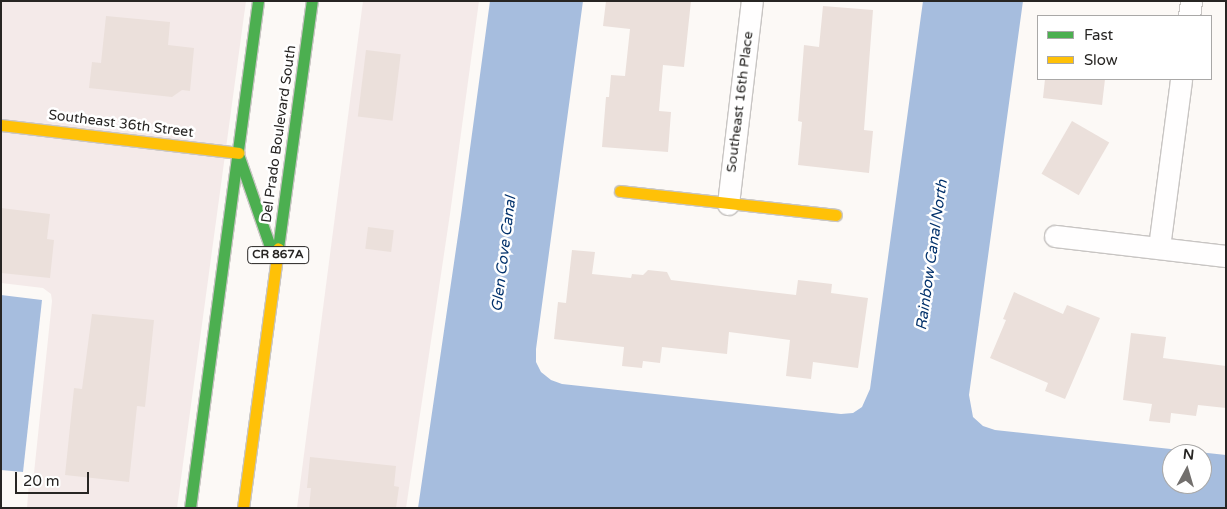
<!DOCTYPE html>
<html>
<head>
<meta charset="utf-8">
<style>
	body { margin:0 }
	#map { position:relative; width:1227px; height:509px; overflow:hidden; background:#fcf9f6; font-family:"Varela Round",sans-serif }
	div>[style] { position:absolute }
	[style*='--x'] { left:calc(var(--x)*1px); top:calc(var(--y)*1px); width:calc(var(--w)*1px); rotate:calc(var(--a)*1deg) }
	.commercial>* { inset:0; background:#f4eae9 }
	.water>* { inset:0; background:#a6bdde }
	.building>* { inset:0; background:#ebe0db; transform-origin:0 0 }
	.roads { filter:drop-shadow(1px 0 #c8c5c3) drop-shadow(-1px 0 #c8c5c3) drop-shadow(0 1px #c8c5c3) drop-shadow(0 -1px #c8c5c3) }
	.street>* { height:21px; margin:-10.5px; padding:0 10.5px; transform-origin:10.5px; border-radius:10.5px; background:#fffefe }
	.fast>* { height:11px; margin:-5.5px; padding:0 5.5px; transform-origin:5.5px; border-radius:5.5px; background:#4caf50 }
	.slow>* { height:11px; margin:-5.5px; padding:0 5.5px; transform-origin:5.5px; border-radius:5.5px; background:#ffc107 }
	span { translate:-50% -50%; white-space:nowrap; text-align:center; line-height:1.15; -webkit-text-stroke:5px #fff; paint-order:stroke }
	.shield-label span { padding:1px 4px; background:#fff; border:1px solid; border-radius:4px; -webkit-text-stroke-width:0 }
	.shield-label { font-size:12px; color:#272523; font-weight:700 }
	.street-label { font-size:14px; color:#272523 }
	.water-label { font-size:15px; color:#03326c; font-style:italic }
	.frame { position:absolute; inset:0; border:2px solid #272523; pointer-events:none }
	.legend { position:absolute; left:1037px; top:15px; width:175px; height:65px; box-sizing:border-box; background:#fff; border:1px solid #a9a8a7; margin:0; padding:6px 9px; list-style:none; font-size:15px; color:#272523 }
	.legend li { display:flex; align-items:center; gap:10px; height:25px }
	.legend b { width:25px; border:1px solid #a9a8a7 }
	.north { position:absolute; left:1162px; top:444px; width:50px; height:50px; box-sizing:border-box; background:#fff; border:1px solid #a9a8a7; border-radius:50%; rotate:6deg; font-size:14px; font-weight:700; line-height:20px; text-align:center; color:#272523 }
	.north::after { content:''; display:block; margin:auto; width:18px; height:22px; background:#726f6d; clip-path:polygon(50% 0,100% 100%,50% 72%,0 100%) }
	.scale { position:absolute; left:15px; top:472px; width:74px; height:22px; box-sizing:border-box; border:2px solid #272523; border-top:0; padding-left:6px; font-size:15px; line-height:18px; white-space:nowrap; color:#272523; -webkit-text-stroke:4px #fff; paint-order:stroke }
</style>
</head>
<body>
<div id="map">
	<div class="commercial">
		<i style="clip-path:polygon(1px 1px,246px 1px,177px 508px,27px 508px,29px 482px,34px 473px,52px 301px,51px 294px,43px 288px,1px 283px)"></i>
		<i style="clip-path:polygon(363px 1px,479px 1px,450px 214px,406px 508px,297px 508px)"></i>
	</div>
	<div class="water">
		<i style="clip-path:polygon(evenodd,490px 1px,583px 1px,536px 349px,536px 362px,541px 372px,551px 380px,562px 384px,841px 414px,853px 413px,862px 407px,870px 389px,923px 1px,1023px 1px,969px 395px,973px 417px,983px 426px,995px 430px,1226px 455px,1226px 508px,418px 508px,461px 215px,490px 1px,1172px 454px,1202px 454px,1202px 484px,1172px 484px,1172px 454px)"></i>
		<i style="clip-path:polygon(1px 295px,42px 300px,23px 472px,1px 470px)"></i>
	</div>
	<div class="building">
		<i style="clip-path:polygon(606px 1px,691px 1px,684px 67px,663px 65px,659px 111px,671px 112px,668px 152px,602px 147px,606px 97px,609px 97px,611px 75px,625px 76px,630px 29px,603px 26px)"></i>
		<i style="clip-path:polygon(823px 6px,873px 10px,864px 130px,873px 131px,869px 173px,798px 165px,802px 122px,798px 121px,804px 45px,819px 47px)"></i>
		<i style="clip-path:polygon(106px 16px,170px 22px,168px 45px,194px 48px,190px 91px,182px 90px,172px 97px,89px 88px,92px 62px,101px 63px)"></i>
		<i style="left:366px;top:50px;width:35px;height:67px;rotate:7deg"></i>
		<i style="clip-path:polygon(1045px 79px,1105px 79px,1102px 105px,1043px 98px)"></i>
		<i style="left:1072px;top:121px;width:43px;height:61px;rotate:30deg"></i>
		<i style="clip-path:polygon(1px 208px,50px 214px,47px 239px,54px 240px,50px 278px,1px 273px)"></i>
		<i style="left:368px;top:227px;width:26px;height:22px;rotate:7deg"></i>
		<i style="clip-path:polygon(572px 250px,595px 252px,592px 274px,631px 278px,632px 274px,643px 275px,648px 270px,667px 272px,671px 280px,796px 295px,798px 280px,832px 284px,831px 293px,868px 298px,858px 368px,813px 362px,811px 379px,786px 376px,790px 340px,729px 332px,727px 354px,662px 347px,660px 363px,643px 361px,642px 368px,622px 366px,624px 347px,554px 339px,558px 302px,566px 303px)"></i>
		<i style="clip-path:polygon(1014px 292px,1063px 314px,1067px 305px,1100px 318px,1065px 399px,1045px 391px,1048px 383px,990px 358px,1006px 320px,1003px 319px)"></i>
		<i style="clip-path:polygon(92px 314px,154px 320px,145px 407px,137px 406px,129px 482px,65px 475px,74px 388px,82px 389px)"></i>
		<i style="clip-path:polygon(1131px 333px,1166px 337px,1163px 358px,1226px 366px,1226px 408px,1198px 405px,1196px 416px,1171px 413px,1170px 423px,1149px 421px,1152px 404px,1123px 400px)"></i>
		<i style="clip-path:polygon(310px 457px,396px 466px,394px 486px,399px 487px,396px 508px,309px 508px,311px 488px,307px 488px)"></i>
	</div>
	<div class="roads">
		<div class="street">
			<i style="--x:1189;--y:16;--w:15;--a:-82"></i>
			<i style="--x:728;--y:204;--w:204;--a:-83.3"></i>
			<i style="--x:1055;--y:236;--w:172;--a:6.7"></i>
			<i style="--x:1159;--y:247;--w:169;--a:-82.5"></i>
		</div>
		<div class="fast">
			<i style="--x:239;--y:157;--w:107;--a:70.9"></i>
			<i style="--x:278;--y:248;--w:249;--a:-82.2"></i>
			<i style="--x:190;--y:508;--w:512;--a:-82.36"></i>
		</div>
		<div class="slow">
			<i style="--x:1;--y:125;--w:239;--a:6.7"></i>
			<i style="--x:620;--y:191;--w:217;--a:6.3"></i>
			<i style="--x:243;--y:508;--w:262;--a:-82.3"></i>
		</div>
	</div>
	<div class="shield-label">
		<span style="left:278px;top:255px">CR 867A</span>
	</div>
	<div class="street-label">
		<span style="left:740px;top:102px;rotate:-83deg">Southeast 16th Place</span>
		<span style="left:121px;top:124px;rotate:7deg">Southeast 36th Street</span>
		<span style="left:279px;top:134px;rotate:-82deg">Del Prado Boulevard South</span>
	</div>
	<div class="water-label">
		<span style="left:504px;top:254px;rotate:-83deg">Glen Cove Canal</span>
		<span style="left:932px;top:255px;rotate:-82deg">Rainbow Canal North</span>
	</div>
	<div class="frame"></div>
	<ul class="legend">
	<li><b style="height:6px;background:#4caf50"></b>Fast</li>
	<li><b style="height:6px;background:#ffc107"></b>Slow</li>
	</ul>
	<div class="north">N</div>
	<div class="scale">20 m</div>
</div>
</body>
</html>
